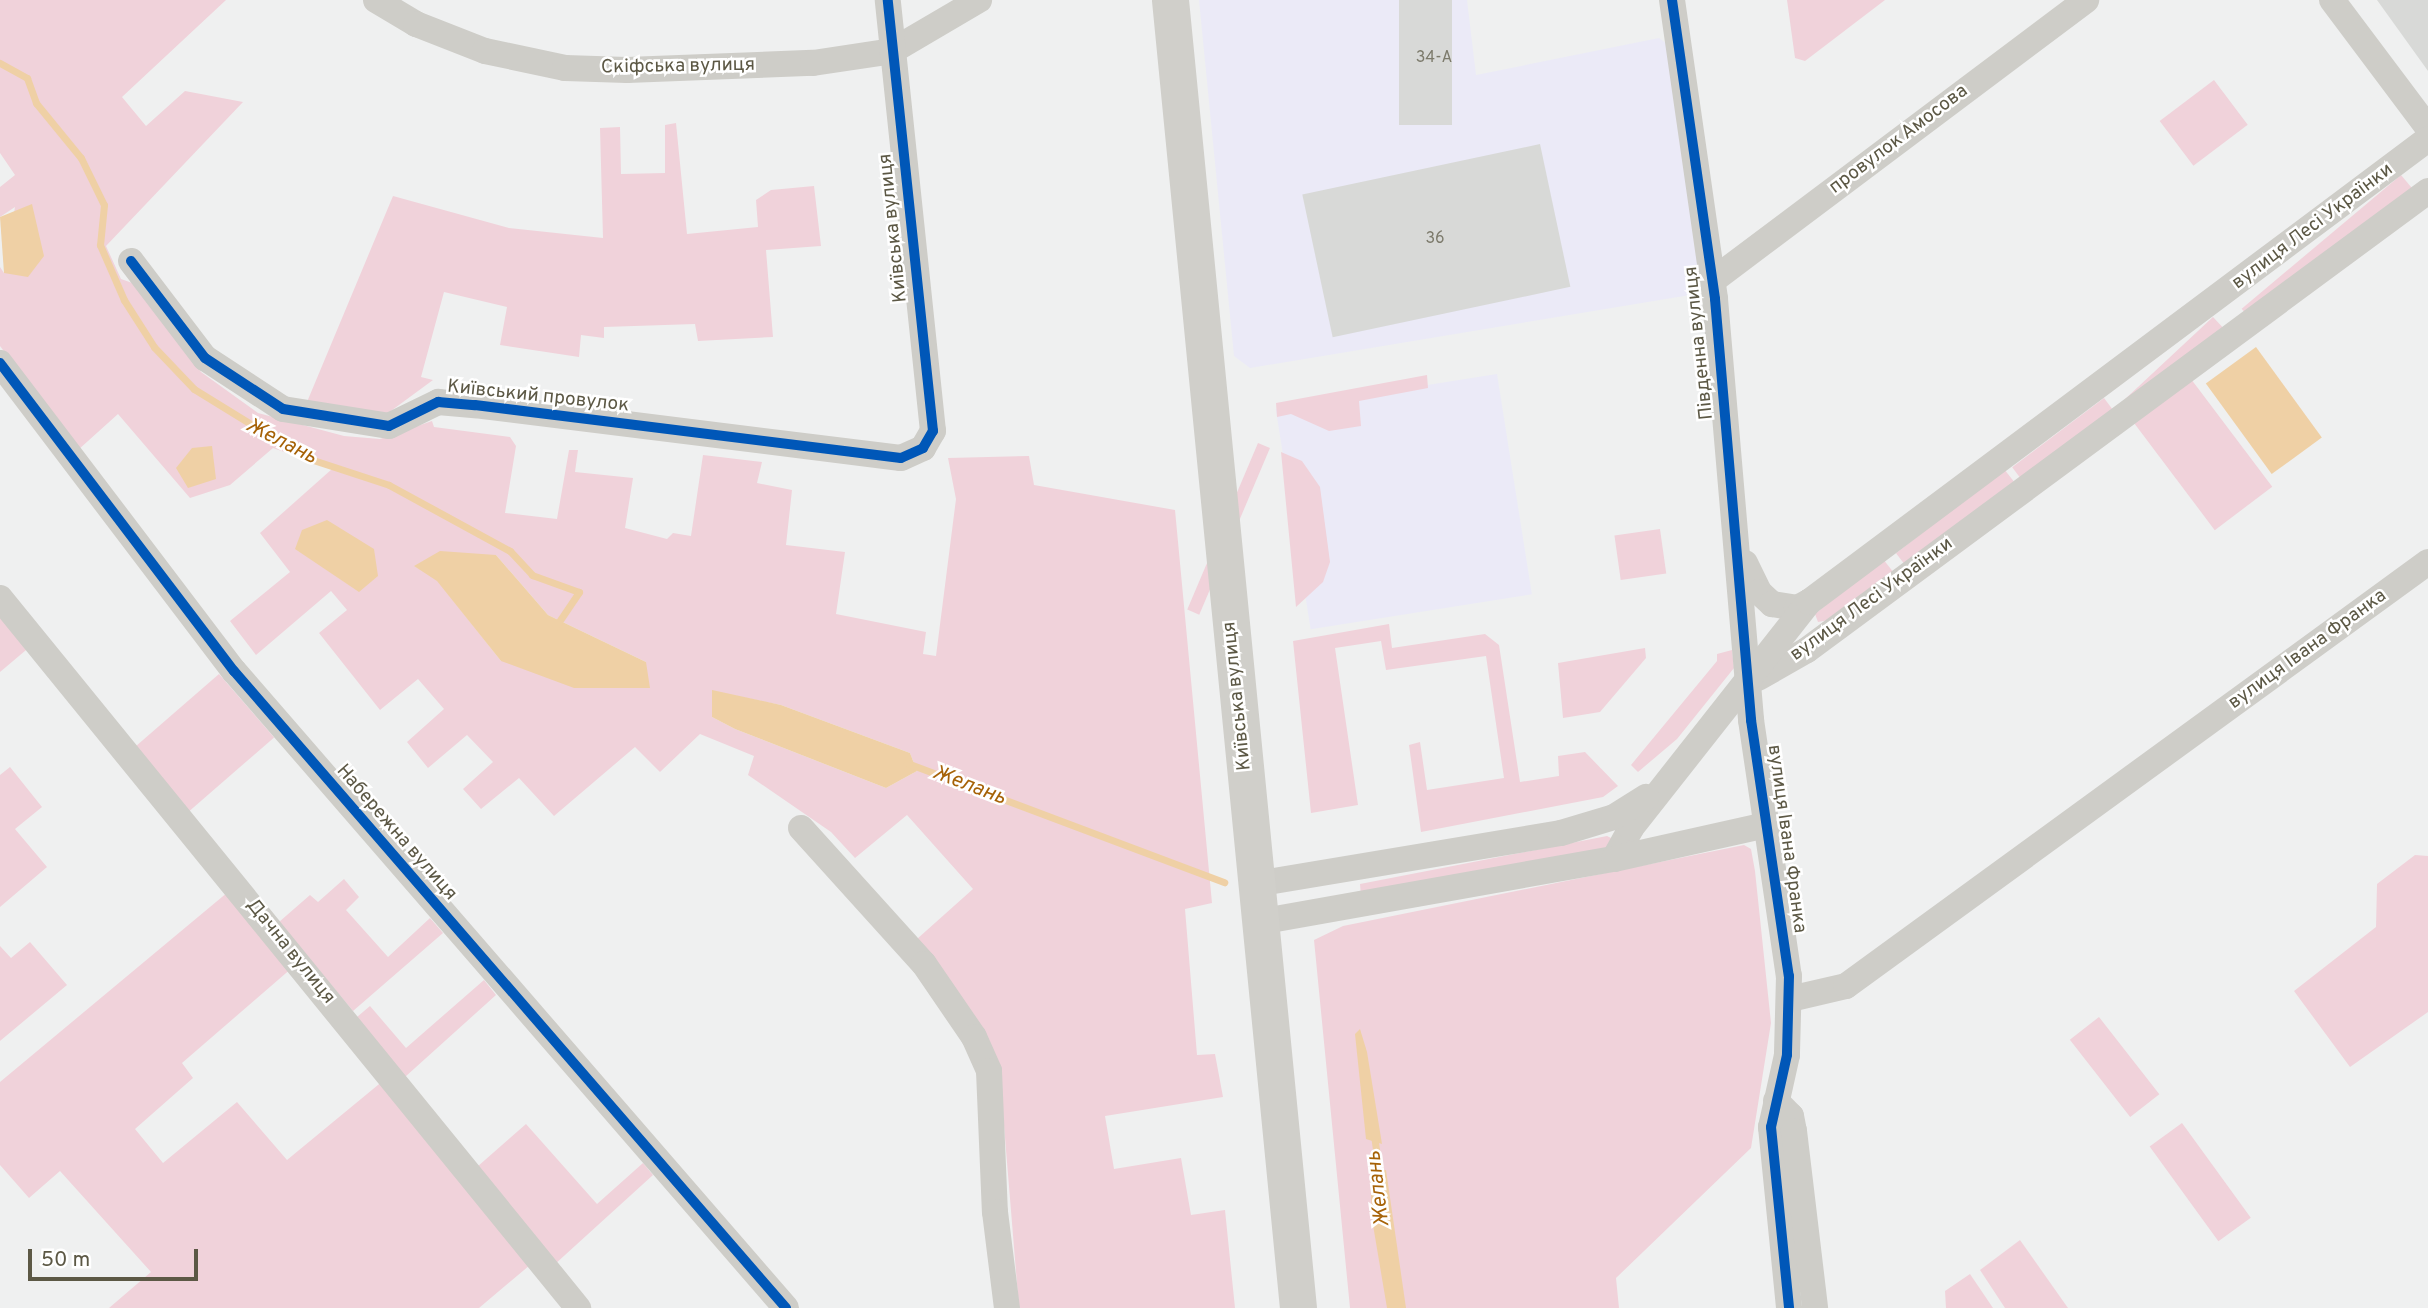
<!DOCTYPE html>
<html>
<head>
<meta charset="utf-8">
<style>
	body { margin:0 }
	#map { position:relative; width:2428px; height:1308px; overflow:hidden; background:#eff0f0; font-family:Overpass,sans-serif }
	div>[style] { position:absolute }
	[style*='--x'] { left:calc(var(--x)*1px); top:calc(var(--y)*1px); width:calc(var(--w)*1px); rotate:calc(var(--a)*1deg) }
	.commercial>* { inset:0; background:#ebeaf7; transform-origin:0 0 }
	.green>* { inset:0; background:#f0d2da; transform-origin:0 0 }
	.water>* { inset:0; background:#efd0a5; transform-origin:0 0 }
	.stream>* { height:7px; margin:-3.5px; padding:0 3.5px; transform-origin:3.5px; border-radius:3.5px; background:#efd0a5 }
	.building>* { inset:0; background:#d8d9d7; transform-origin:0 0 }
	.street>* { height:26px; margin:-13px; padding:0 13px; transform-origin:13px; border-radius:13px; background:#cecdc8 }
	.secondary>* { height:37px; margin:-18.5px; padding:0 18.5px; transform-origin:18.5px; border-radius:18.5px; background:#d0cfca }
	.cycleway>* { height:10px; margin:-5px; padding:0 5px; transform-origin:5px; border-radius:5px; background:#0057b8 }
	span { translate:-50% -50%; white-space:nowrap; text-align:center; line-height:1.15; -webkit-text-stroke:5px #fff; paint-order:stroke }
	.number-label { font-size:16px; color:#7c7a6b }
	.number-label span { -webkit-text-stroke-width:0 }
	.street-label { font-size:19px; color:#5c5845 }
	.water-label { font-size:21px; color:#a66207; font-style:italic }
	.scale { position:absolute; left:28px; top:1249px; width:170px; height:32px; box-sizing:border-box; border:4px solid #5c5845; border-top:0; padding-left:9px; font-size:21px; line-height:24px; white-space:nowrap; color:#5c5845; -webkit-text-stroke:5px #fff; paint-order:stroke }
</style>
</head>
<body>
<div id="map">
	<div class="commercial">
		<i style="clip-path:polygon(1199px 0,1467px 0,1476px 75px,1659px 38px,1667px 44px,1699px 277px,1690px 295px,1250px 368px,1234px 356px)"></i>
		<i style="left:1497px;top:374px;width:223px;height:224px;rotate:81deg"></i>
	</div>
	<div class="green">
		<i style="clip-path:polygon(evenodd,0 0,226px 0,122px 97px,146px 126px,185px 91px,243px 102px,106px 246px,121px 279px,138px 285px,201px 372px,258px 413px,344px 436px,380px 439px,432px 421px,434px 427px,510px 437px,516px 446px,505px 513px,557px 519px,569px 450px,578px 450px,575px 472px,633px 478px,625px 528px,667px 539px,673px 533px,691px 536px,703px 455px,762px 462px,757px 483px,792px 490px,786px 545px,845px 552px,836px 614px,926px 632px,923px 654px,936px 656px,956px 499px,948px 458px,1029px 456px,1034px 485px,1175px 510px,1212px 903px,1185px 909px,1197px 1055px,1215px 1054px,1223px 1097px,1105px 1116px,1114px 1169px,1181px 1158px,1191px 1215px,1225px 1210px,1235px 1308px,1019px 1308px,1000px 1077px,917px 939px,973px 889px,907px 815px,855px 858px,831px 832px,748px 775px,754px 756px,700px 734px,660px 772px,635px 747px,554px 816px,519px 778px,481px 809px,463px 789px,493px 762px,467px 735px,428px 768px,407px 742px,444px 709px,418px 679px,380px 710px,319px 633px,347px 610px,331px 591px,256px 655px,230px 621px,290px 572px,260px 533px,332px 469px,273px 448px,230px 485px,190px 498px,118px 414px,78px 450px,0 346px,0 267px,4px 273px,15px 207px,0 217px,0 187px,15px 175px,0 153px,0 0,496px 555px,548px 615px,646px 662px,501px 661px,437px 580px,415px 566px,496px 555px,0 0,712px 691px,781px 705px,910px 753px,917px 771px,886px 788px,735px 729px,712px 717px,712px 691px)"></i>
		<i style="clip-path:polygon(1787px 0,1885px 0,1805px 61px,1795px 58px)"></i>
		<i style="left:2214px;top:80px;width:56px;height:68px;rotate:53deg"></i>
		<i style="clip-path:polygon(676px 123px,687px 234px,758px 227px,756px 200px,771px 190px,814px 186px,821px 246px,766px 250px,773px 337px,698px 341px,695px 324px,604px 327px,604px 338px,581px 335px,579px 357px,500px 345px,507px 307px,444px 292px,421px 377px,433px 380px,384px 416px,307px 402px,393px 196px,509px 228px,603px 238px,600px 128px,620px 127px,621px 174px,665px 173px,665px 125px)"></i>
		<i style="left:2401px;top:175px;width:17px;height:208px;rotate:50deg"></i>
		<i style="left:2213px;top:317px;width:16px;height:122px;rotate:47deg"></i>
		<i style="clip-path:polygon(1427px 375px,1428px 388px,1359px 401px,1361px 426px,1329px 431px,1291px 414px,1277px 417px,1276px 403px)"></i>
		<i style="left:2191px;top:379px;width:135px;height:72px;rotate:53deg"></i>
		<i style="left:2104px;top:398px;width:15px;height:115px;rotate:53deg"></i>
		<i style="left:1258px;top:443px;width:13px;height:181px;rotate:23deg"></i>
		<i style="clip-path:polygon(1281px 452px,1302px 461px,1320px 487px,1330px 562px,1323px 582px,1296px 607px)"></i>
		<i style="left:2004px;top:469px;width:16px;height:137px;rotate:52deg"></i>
		<i style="left:1660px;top:529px;width:45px;height:46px;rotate:82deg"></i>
		<i style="clip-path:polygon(1883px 559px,1894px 573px,1829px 620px,1818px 622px,1815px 614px)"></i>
		<i style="clip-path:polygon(0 607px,32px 645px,0 672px)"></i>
		<i style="clip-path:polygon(1389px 624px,1392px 648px,1485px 634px,1499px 645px,1520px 782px,1559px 776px,1558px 756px,1585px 752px,1618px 786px,1603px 797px,1421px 832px,1409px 745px,1420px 742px,1427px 790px,1504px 778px,1486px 656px,1386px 670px,1381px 641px,1335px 648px,1358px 805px,1311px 813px,1293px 641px)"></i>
		<i style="clip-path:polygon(1645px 648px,1646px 658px,1600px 712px,1563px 718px,1558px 663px)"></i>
		<i style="clip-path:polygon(1732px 650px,1734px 668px,1677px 739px,1638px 772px,1631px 765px,1717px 661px,1717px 654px)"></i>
		<i style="left:219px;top:674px;width:84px;height:116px;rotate:49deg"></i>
		<i style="clip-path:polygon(10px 767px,42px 807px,15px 829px,47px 867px,0 907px,0 775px)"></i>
		<i style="clip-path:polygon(1607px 836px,1613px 839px,1611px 847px,1361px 896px,1360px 884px)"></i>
		<i style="clip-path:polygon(1744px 845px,1751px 849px,1755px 871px,1771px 1023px,1751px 1148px,1616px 1278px,1619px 1308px,1350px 1308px,1314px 940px,1343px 926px)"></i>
		<i style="clip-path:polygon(2415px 855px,2428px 856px,2428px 1012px,2350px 1067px,2294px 991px,2376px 927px,2377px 884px)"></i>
		<i style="clip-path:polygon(344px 879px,359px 897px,346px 910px,388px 957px,430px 918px,443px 933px,353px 1011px,279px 922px,310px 895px,318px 902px)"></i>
		<i style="clip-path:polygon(228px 892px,293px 967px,182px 1063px,193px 1078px,135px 1129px,163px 1163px,237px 1102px,287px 1160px,384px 1080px,530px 1265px,479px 1308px,109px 1308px,151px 1272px,60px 1171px,29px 1198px,0 1165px,0 1082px)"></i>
		<i style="clip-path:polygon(30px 942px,67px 985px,0 1041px,0 946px,11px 958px)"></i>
		<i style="clip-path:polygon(484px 980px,496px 995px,405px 1077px,357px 1017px,370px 1006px,406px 1048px)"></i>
		<i style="left:2099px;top:1017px;width:98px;height:37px;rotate:52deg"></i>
		<i style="left:2182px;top:1123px;width:117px;height:40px;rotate:54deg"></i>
		<i style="clip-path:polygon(526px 1124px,597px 1204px,643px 1163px,653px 1175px,554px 1265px,477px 1167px)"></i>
		<i style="clip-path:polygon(2020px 1240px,2068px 1308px,2005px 1308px,1980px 1270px)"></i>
		<i style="clip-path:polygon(1970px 1274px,1993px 1308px,1946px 1308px,1945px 1291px)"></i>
	</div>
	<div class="water">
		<i style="clip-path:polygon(32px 204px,44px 256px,28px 277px,4px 273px,0 217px)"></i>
		<i style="left:2256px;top:347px;width:112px;height:62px;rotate:54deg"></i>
		<i style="clip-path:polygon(212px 446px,216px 479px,188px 488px,176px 468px,192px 448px)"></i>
		<i style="clip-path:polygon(327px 520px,374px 549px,378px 576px,359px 592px,295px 549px,302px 530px)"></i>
		<i style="clip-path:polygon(440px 551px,496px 555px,548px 615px,646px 662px,650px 688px,574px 688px,501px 661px,437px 581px,414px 566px)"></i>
		<i style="clip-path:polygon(712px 690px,781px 705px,910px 753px,917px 771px,886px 788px,735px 729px,712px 717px)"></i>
		<i style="clip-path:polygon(1360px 1029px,1367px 1052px,1382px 1144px,1366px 1139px,1355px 1034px)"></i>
		<i style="clip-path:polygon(1386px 1170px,1406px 1308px,1387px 1308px,1372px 1219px,1370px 1171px)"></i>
	</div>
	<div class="stream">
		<i style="--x:0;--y:63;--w:31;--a:29"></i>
		<i style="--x:27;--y:78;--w:27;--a:70"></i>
		<i style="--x:36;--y:103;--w:71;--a:50.7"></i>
		<i style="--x:81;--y:158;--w:52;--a:63.9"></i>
		<i style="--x:104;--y:205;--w:40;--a:95.7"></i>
		<i style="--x:100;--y:245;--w:60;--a:66.4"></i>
		<i style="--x:124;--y:300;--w:56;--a:57.4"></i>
		<i style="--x:154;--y:347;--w:58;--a:46.4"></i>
		<i style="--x:194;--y:389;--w:129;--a:31.7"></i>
		<i style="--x:304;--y:457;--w:89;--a:18.2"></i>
		<i style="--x:389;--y:485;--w:138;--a:28.6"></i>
		<i style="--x:510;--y:551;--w:33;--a:47"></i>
		<i style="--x:532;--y:575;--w:50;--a:19.9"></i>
		<i style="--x:579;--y:592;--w:41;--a:124.1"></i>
		<i style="--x:907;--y:763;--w:339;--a:20.6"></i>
		<i style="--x:1374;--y:1135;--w:43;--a:82.1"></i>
	</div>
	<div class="building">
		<i style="left:1399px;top:0;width:53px;height:125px"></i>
		<i style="clip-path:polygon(2377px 0,2428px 0,2428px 71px)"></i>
		<i style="left:1540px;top:144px;width:146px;height:243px;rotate:78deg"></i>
	</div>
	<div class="street">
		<i style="--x:376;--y:0;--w:47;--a:31"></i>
		<i style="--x:416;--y:24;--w:74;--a:21.4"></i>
		<i style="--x:485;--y:51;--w:82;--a:12"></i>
		<i style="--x:565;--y:68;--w:62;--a:1.8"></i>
		<i style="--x:627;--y:70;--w:186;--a:-2.2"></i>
		<i style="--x:813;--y:63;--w:80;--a:-8.6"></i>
		<i style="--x:892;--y:51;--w:101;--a:-30.4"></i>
		<i style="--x:1672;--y:0;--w:302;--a:81.8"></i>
		<i style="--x:1715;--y:299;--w:423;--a:85.1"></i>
		<i style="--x:1751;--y:720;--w:259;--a:81.6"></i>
		<i style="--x:1789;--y:976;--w:79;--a:91.5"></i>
		<i style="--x:1787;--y:1055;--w:74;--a:102.5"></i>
		<i style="--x:1771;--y:1127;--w:182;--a:84.3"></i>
		<i style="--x:2332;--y:0;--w:160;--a:53.1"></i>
		<i style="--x:131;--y:261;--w:122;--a:52.7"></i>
		<i style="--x:205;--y:358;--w:93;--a:33.2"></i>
		<i style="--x:283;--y:409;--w:107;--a:9.1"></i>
		<i style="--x:389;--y:426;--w:55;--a:-26.1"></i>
		<i style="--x:438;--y:402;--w:37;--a:5"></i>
		<i style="--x:475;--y:405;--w:429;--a:7.1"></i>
		<i style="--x:901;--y:458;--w:24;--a:-24"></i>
		<i style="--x:923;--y:448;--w:20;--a:-60"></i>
		<i style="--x:933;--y:431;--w:433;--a:-96"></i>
		<i style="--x:1712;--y:281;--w:468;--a:-36.9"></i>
		<i style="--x:0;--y:363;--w:387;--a:52.8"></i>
		<i style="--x:234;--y:671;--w:843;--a:49.09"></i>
		<i style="--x:1745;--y:563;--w:32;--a:64"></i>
		<i style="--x:1759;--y:592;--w:18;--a:43"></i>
		<i style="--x:1772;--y:604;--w:25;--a:9"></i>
		<i style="--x:1797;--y:608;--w:13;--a:-27"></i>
		<i style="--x:0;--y:598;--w:916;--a:50.85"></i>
		<i style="--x:1758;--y:678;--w:56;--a:-29.7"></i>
		<i style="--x:1807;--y:650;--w:772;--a:-36.47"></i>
		<i style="--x:801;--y:828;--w:183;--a:47.9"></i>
		<i style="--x:924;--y:964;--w:88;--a:55.6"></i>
		<i style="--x:974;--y:1037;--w:37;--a:66"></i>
		<i style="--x:989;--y:1071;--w:141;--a:87.6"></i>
		<i style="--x:995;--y:1212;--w:97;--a:82.9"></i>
		<i style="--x:1614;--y:859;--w:35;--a:-61"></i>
		<i style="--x:1631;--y:828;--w:288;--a:-51.8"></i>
		<i style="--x:1809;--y:602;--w:773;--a:-36.8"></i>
		<i style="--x:1256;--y:884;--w:309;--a:-9.5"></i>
		<i style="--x:1561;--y:833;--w:55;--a:-16.8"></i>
		<i style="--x:1614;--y:817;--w:38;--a:-32"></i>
		<i style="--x:1259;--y:922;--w:361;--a:-10.1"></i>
		<i style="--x:1614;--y:859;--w:156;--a:-12.6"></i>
		<i style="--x:1790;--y:999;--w:57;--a:-13.1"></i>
		<i style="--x:1846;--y:986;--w:720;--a:-36.07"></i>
		<i style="--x:1776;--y:1101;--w:21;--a:45"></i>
		<i style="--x:1791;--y:1116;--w:15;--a:79"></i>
		<i style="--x:1794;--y:1131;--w:178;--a:83.2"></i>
	</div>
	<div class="secondary">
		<i style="--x:1170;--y:0;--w:1314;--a:84.41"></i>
	</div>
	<div class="cycleway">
		<i style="--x:1672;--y:0;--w:302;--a:81.8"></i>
		<i style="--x:1715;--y:299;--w:423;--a:85.1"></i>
		<i style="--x:1751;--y:720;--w:259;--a:81.6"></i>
		<i style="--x:1789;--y:976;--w:79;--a:91.5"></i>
		<i style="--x:1787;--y:1055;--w:74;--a:102.5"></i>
		<i style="--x:1771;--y:1127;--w:182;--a:84.3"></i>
		<i style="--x:131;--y:261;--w:122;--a:52.7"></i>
		<i style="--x:205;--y:358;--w:93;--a:33.2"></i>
		<i style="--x:283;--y:409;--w:107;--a:9.1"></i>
		<i style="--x:389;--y:426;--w:55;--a:-26.1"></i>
		<i style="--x:438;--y:402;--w:37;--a:5"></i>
		<i style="--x:475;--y:405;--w:429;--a:7.1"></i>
		<i style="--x:901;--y:458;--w:24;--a:-24"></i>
		<i style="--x:923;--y:448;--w:20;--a:-60"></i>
		<i style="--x:933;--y:431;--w:433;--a:-96"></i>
		<i style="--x:0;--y:363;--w:387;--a:52.8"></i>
		<i style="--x:234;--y:671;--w:843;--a:49.09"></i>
	</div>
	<div class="number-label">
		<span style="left:1434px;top:58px">34-А</span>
		<span style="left:1435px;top:239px">36</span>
	</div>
	<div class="street-label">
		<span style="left:678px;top:67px;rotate:-1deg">Скіфська вулиця</span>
		<span style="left:1899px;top:140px;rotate:-37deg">провулок Амосова</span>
		<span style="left:2313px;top:227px;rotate:-37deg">вулиця Лесі Українки</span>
		<span style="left:894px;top:228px;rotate:-96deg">Київська вулиця</span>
		<span style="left:1700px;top:343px;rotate:-96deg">Південна вулиця</span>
		<span style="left:538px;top:397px;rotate:6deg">Київський провулок</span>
		<span style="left:1872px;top:600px;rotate:-36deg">вулиця Лесі Українки</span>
		<span style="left:2308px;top:650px;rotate:-36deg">вулиця Івана Франка</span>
		<span style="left:1238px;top:696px;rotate:-96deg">Київська вулиця</span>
		<span style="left:396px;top:833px;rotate:49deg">Набережна вулиця</span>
		<span style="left:1786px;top:839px;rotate:82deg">вулиця Івана Франка</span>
		<span style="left:290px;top:952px;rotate:51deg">Дачна вулиця</span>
	</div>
	<div class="water-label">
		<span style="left:281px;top:442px;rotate:27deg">Желань</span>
		<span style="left:969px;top:786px;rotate:21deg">Желань</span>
		<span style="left:1379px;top:1189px;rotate:-97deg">Желань</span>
	</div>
	<div class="scale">50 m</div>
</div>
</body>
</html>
